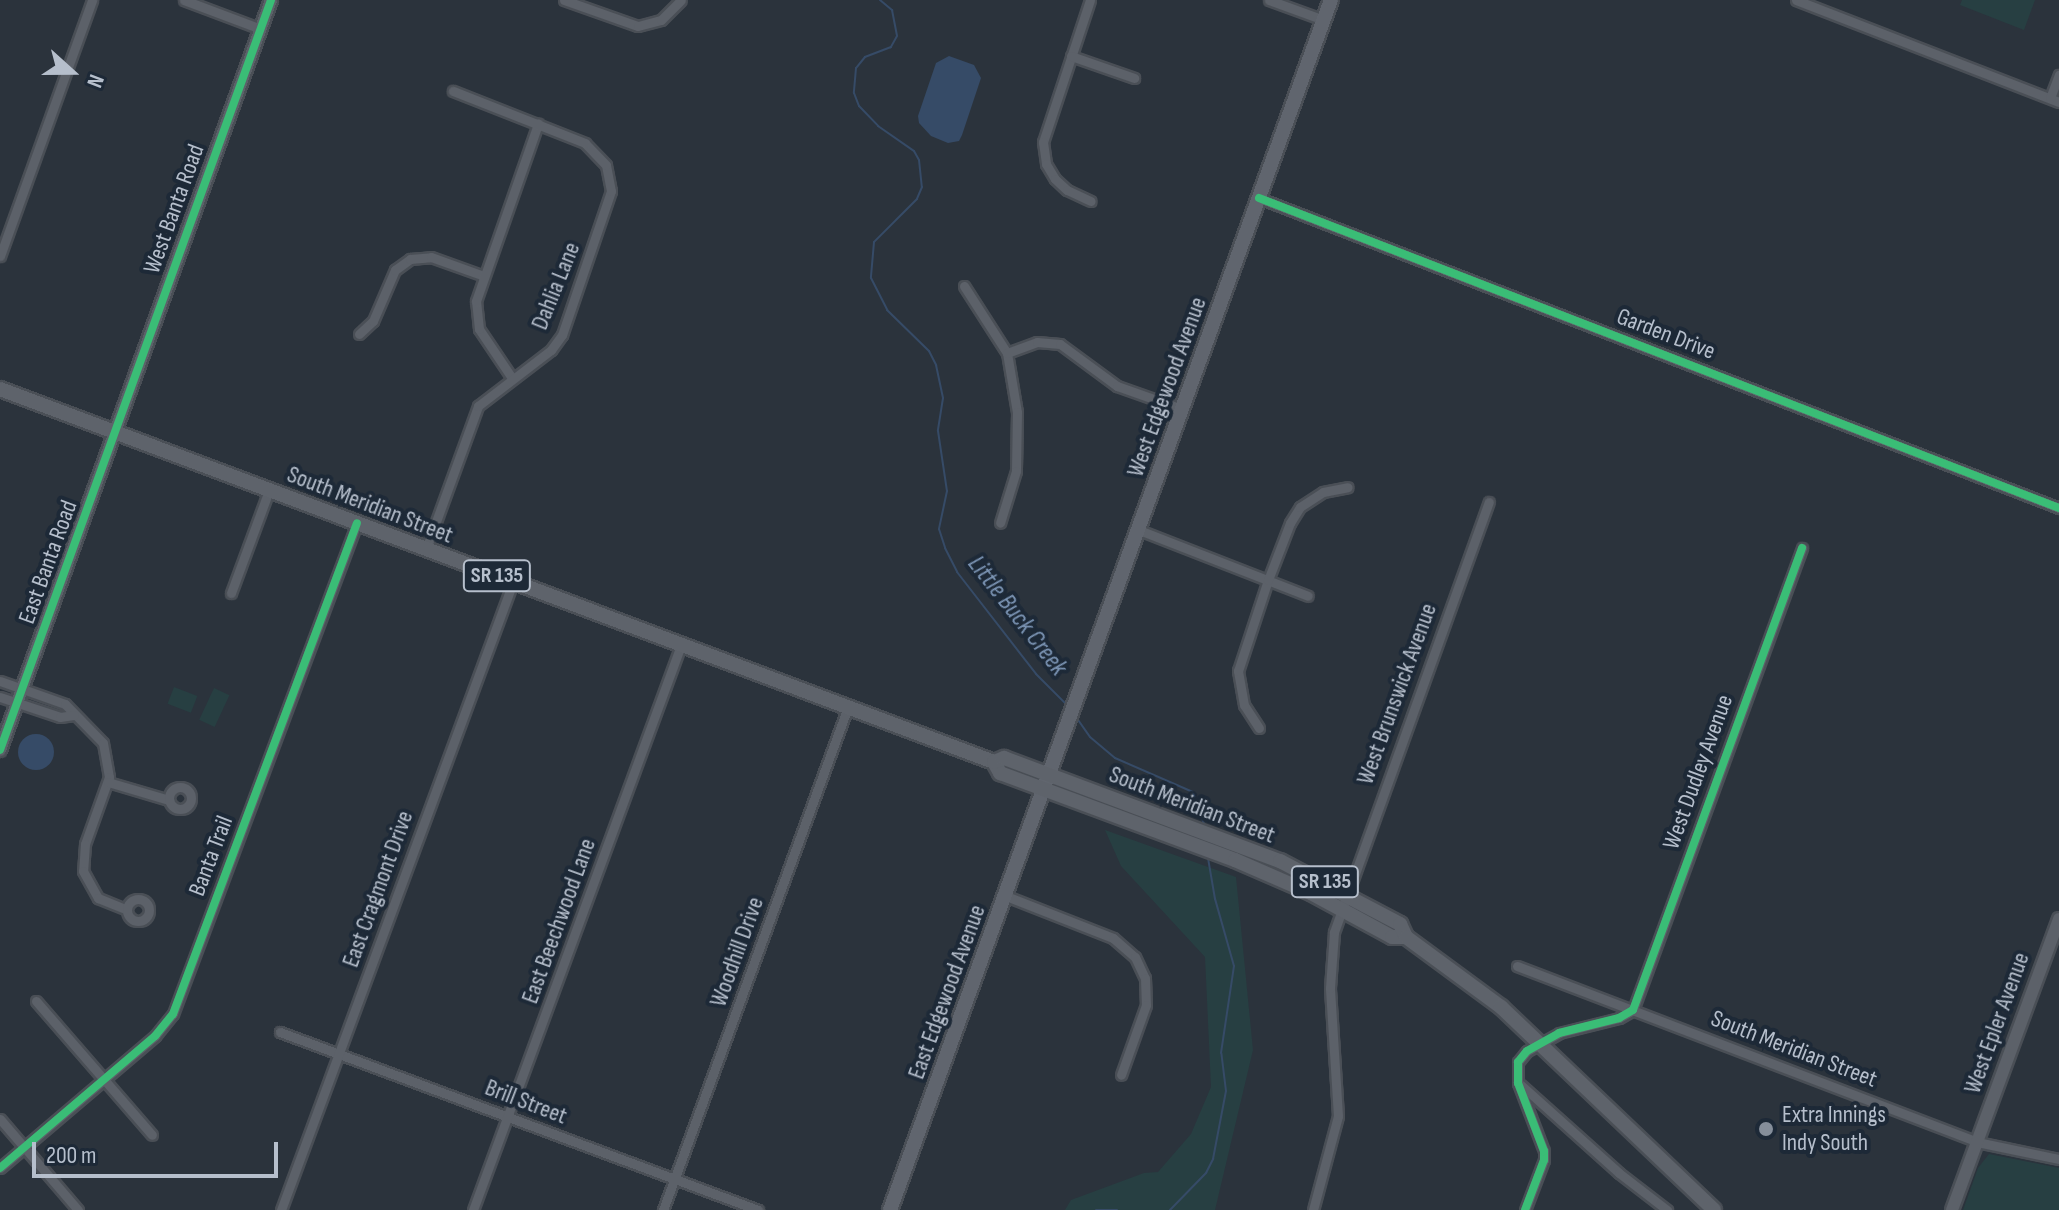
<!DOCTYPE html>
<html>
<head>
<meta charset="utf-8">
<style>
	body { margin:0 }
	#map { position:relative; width:2059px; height:1210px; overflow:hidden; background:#2b333c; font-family:"Sofia Sans Condensed",sans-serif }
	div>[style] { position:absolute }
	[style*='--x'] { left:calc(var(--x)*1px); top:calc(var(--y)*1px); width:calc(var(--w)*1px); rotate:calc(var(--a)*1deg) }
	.green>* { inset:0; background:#273f42; transform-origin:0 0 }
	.water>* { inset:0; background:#364b67 }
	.round { border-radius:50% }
	.stream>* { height:2px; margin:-1px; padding:0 1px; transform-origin:1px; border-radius:1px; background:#364b67 }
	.roads { filter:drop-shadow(2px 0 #4a4f56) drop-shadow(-2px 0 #4a4f56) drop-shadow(0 2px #4a4f56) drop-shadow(0 -2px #4a4f56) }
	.minor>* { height:9px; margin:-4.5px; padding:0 4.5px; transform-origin:4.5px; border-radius:4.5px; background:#5c6169 }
	.minor>.ring { margin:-4.5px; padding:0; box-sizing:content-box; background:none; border:9px solid #5c6169; border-radius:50% }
	.tertiary>* { height:12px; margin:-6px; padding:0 6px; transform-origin:6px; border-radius:6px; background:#5c6169 }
	.secondary>* { height:14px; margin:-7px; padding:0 7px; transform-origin:7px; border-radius:7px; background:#60656e }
	.primary>* { height:14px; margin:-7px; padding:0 7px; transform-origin:7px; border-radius:7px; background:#5e636b }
	.cycleway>* { height:8px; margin:-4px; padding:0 4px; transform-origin:4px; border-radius:4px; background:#3abd76 }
	.dots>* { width:22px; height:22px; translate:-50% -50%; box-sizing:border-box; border:4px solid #1d2937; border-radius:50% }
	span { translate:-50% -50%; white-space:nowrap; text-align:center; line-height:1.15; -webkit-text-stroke:8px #1d2937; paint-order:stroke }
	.shield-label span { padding:2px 6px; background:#1d2937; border:2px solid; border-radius:6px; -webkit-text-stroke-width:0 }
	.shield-label { font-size:22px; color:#b6bfcc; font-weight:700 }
	.street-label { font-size:24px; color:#b6bfcc }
	.poi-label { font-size:24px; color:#b6bfcc }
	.left { translate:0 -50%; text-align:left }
	.water-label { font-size:26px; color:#7c95b5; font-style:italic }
	.north { position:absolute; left:32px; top:32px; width:80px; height:80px; -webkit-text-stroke:6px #1d2937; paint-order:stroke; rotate:111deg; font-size:22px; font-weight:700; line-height:32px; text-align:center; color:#b6bfcc }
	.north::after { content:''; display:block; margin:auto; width:28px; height:36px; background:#b6bfcc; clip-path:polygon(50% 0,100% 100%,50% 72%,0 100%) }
	.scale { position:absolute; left:32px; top:1142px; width:246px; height:36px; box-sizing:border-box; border:4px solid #b6bfcc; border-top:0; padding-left:10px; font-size:24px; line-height:28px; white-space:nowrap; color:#b6bfcc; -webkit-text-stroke:6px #1d2937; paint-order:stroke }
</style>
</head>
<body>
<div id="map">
	<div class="green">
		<i style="clip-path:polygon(1962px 0,2035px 0,2024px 30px,1960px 5px)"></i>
		<i style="left:174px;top:687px;width:25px;height:18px;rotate:21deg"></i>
		<i style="left:214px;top:688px;width:17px;height:35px;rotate:25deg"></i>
		<i style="clip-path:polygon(1105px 830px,1236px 877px,1253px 1050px,1215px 1210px,1065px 1210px,1071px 1200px,1144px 1173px,1158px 1172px,1191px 1134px,1211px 1087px,1205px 957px,1121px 866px)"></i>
		<i style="clip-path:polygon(1989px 1154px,2059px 1168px,2059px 1210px,1963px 1210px,1978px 1168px)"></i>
	</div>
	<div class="water">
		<i style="clip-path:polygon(949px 56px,974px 65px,981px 78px,962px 135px,959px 141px,948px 143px,931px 136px,919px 123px,918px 116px,936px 63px)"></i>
		<i class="round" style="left:18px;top:734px;width:36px;height:36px"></i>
	</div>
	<div class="stream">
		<i style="--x:880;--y:0;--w:16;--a:40"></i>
		<i style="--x:892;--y:10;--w:26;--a:79"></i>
		<i style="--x:897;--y:36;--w:13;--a:119"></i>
		<i style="--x:891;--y:47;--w:28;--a:159"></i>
		<i style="--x:865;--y:57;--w:14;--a:129"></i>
		<i style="--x:856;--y:68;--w:25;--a:95"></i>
		<i style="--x:854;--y:93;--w:14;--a:69"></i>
		<i style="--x:859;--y:106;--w:28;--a:46"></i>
		<i style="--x:878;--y:126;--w:44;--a:34.8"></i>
		<i style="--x:914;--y:151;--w:10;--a:61"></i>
		<i style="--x:919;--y:160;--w:27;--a:84"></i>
		<i style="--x:922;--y:187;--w:13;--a:113"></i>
		<i style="--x:917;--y:199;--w:61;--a:135"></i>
		<i style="--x:874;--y:242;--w:36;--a:95"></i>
		<i style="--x:871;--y:278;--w:36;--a:63"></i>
		<i style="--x:887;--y:310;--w:59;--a:44.3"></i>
		<i style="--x:929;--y:351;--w:16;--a:63"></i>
		<i style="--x:936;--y:365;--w:34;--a:78"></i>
		<i style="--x:943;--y:398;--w:33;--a:99"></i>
		<i style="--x:938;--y:431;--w:61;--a:81.5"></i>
		<i style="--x:947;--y:491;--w:39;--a:102"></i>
		<i style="--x:939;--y:529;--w:20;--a:72"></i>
		<i style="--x:945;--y:548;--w:27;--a:63"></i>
		<i style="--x:957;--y:572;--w:129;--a:52.2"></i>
		<i style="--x:1036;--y:674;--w:44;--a:45"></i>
		<i style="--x:1076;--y:717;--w:24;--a:55"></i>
		<i style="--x:1090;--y:737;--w:33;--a:40"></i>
		<i style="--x:1115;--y:758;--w:85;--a:23.6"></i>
		<i style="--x:1193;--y:792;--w:34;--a:71"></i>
		<i style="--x:1096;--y:1210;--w:21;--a:0"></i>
		<i style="--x:1170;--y:1210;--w:52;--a:-45.8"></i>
		<i style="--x:1206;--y:1173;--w:16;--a:-63"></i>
		<i style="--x:1213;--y:1159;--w:69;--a:-79.2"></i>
		<i style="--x:1226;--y:1091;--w:38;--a:-97"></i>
		<i style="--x:1221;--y:1053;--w:88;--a:-81.5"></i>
		<i style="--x:1234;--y:966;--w:70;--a:-105.8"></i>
		<i style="--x:1215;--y:899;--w:42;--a:-99.7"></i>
	</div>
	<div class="roads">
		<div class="minor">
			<i style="--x:184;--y:0;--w:82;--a:20.6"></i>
			<i style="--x:564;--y:0;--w:78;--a:19.4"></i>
			<i style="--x:638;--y:26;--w:24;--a:-15"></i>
			<i style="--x:661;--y:20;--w:28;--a:-45"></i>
			<i style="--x:1090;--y:0;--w:150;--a:108.3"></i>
			<i style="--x:1043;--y:142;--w:22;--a:82"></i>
			<i style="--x:1046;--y:164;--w:17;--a:59"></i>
			<i style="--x:1055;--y:179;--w:16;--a:43"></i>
			<i style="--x:1067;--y:190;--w:26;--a:25"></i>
			<i style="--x:1269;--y:0;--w:59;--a:20"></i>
			<i style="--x:1796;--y:0;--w:282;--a:21.2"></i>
			<i style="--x:1071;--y:56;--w:67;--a:19.2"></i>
			<i style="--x:2050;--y:98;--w:25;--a:-69"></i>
			<i style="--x:1259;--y:198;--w:858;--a:21.18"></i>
			<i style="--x:0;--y:256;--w:272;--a:-70.2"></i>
			<i style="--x:964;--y:286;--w:80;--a:57.3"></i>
			<i style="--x:1007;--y:353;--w:60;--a:80.4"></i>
			<i style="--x:1017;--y:412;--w:59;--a:91"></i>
			<i style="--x:1016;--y:471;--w:54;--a:107.1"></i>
			<i style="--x:359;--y:334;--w:19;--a:-43"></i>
			<i style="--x:373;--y:321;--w:56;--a:-66.7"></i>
			<i style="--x:395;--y:270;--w:19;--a:-36"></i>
			<i style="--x:410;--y:259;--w:21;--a:-5"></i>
			<i style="--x:431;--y:257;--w:56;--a:19.7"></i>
			<i style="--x:1007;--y:353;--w:32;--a:-20"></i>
			<i style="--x:1037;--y:342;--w:23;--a:5"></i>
			<i style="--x:1060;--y:344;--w:71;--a:36.4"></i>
			<i style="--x:1117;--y:386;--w:69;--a:19.5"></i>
			<i style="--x:512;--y:378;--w:59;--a:-124"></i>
			<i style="--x:479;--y:329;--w:28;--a:-96"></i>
			<i style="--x:476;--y:301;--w:188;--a:-70.7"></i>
			<i style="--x:1139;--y:530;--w:181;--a:21.3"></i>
			<i style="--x:426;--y:549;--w:152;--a:-70"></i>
			<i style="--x:478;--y:406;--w:92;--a:-37.5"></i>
			<i style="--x:551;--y:350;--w:19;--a:-54"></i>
			<i style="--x:562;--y:335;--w:152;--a:-71.2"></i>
			<i style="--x:611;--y:191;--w:26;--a:-101"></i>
			<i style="--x:606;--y:165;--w:30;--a:-134"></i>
			<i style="--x:585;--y:143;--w:142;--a:-158.5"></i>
			<i style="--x:231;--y:593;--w:110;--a:-69.7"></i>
			<i style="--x:0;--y:681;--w:69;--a:19.5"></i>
			<i style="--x:65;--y:704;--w:54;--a:45.7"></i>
			<i style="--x:103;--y:743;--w:35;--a:80"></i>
			<i style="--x:109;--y:777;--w:71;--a:109.7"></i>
			<i style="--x:85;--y:844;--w:27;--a:94"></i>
			<i style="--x:83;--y:871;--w:31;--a:61"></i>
			<i style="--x:98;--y:898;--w:31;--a:22"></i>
			<i style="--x:0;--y:697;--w:63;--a:18.4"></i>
			<i style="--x:60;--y:717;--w:14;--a:-8"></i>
			<i style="--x:1259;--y:728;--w:27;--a:-123"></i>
			<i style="--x:1244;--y:705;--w:35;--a:-100"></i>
			<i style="--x:1238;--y:671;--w:96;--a:-71.8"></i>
			<i style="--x:1268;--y:580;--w:61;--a:-68.9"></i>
			<i style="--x:1290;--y:523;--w:19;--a:-58"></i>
			<i style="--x:1300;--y:507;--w:27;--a:-33"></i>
			<i style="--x:1323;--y:492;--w:25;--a:-11"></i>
			<i style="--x:108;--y:782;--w:64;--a:16.4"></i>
			<i class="ring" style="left:169px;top:787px;width:13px;height:13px"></i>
			<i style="--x:1006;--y:896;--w:115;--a:21.4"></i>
			<i style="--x:1113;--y:938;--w:29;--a:41"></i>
			<i style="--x:1135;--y:957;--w:23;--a:65"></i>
			<i style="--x:1145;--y:978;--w:27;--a:88"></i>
			<i style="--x:1146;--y:1005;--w:74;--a:109.7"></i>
			<i class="ring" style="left:127px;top:899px;width:13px;height:13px"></i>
			<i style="--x:1517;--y:966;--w:493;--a:20.9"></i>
			<i style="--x:1977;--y:1142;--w:84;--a:11.7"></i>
			<i style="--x:36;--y:1001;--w:177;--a:49.1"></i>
			<i style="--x:280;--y:1032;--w:510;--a:20.42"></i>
			<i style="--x:1521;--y:1085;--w:132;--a:41.9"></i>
			<i style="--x:1619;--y:1173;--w:61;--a:37.6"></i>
			<i style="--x:0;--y:1119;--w:120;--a:49.4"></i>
			<i style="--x:0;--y:1168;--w:204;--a:-40.4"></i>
			<i style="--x:155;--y:1036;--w:28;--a:-51"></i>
			<i style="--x:173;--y:1014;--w:524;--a:-69.46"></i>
			<i style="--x:281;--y:1210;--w:669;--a:-69.72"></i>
			<i style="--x:473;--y:1210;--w:602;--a:-69.79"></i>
			<i style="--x:663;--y:1210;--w:536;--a:-69.81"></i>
			<i style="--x:1313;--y:1210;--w:97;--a:-75.1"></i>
			<i style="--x:1338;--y:1116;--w:128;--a:-93.6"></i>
			<i style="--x:1330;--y:988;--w:56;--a:-85.9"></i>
			<i style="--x:1334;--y:932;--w:457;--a:-70.2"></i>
			<i style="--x:1525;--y:1210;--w:53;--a:-69.2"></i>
			<i style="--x:1544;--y:1160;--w:9;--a:-90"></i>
			<i style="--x:1544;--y:1151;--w:73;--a:-110.9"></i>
			<i style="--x:1518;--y:1083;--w:21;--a:-90"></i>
			<i style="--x:1518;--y:1062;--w:14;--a:-51"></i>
			<i style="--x:1527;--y:1051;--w:37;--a:-29"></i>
			<i style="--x:1559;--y:1033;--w:62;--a:-14"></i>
			<i style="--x:1619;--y:1018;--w:16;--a:-30"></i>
			<i style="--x:1633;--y:1010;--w:492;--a:-69.9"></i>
		</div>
		<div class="tertiary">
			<i style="--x:0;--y:750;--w:797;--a:-70.13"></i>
			<i style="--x:1952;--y:1210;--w:310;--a:-69.8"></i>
		</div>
		<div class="secondary">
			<i style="--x:890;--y:1210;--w:1288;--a:-69.98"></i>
		</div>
		<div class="primary">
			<i style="--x:0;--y:389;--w:1062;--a:20.57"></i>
			<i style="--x:994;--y:762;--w:13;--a:61"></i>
			<i style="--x:1000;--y:773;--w:251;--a:20.3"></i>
			<i style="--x:1235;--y:860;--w:83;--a:23.5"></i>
			<i style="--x:1311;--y:893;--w:92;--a:28.5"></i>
			<i style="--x:1392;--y:937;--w:14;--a:0"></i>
			<i style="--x:994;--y:762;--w:11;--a:-22"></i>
			<i style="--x:1004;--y:758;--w:295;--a:20.5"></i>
			<i style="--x:1280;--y:861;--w:136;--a:27.7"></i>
			<i style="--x:1400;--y:924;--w:14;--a:65"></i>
			<i style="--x:1406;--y:937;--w:118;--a:36.4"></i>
			<i style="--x:1501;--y:1007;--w:294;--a:43.6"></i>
		</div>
	</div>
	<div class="cycleway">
		<i style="--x:1259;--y:198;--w:858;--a:21.18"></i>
		<i style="--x:0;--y:750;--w:797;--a:-70.13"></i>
		<i style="--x:0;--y:1168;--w:204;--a:-40.4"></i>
		<i style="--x:155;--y:1036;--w:28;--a:-51"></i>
		<i style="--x:173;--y:1014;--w:524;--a:-69.46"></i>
		<i style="--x:1525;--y:1210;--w:53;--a:-69.2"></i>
		<i style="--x:1544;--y:1160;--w:9;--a:-90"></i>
		<i style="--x:1544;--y:1151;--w:73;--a:-110.9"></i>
		<i style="--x:1518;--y:1083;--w:21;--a:-90"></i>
		<i style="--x:1518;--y:1062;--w:14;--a:-51"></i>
		<i style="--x:1527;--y:1051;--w:37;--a:-29"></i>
		<i style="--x:1559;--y:1033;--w:62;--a:-14"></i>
		<i style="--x:1619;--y:1018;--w:16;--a:-30"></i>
		<i style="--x:1633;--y:1010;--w:492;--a:-69.9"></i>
	</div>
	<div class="dots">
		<i style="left:1766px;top:1129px;background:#858e9a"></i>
	</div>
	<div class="shield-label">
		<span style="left:497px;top:576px">SR 135</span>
		<span style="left:1325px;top:882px">SR 135</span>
	</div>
	<div class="street-label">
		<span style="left:174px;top:209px;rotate:-70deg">West Banta Road</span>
		<span style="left:556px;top:286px;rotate:-68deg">Dahlia Lane</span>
		<span style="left:1666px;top:334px;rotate:21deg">Garden Drive</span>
		<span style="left:1167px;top:387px;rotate:-70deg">West Edgewood Avenue</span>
		<span style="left:370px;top:505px;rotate:21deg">South Meridian Street</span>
		<span style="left:48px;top:562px;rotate:-70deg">East Banta Road</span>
		<span style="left:1397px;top:694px;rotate:-70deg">West Brunswick Avenue</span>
		<span style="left:1698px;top:772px;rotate:-70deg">West Dudley Avenue</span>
		<span style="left:1192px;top:805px;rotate:21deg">South Meridian Street</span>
		<span style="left:211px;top:856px;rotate:-69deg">Banta Trail</span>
		<span style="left:378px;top:889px;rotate:-70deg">East Cragmont Drive</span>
		<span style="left:559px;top:921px;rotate:-70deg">East Beechwood Lane</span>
		<span style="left:737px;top:952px;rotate:-70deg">Woodhill Drive</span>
		<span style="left:947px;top:992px;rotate:-70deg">East Edgewood Avenue</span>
		<span style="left:1997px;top:1023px;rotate:-70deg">West Epler Avenue</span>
		<span style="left:1794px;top:1049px;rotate:21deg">South Meridian Street</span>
		<span style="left:526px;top:1102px;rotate:21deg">Brill Street</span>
	</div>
	<div class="poi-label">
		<span class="left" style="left:1782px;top:1129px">Extra Innings<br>Indy South</span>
	</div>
	<div class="water-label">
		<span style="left:1017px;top:616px;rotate:52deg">Little Buck Creek</span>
	</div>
	<div class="north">N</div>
	<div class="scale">200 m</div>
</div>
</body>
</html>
